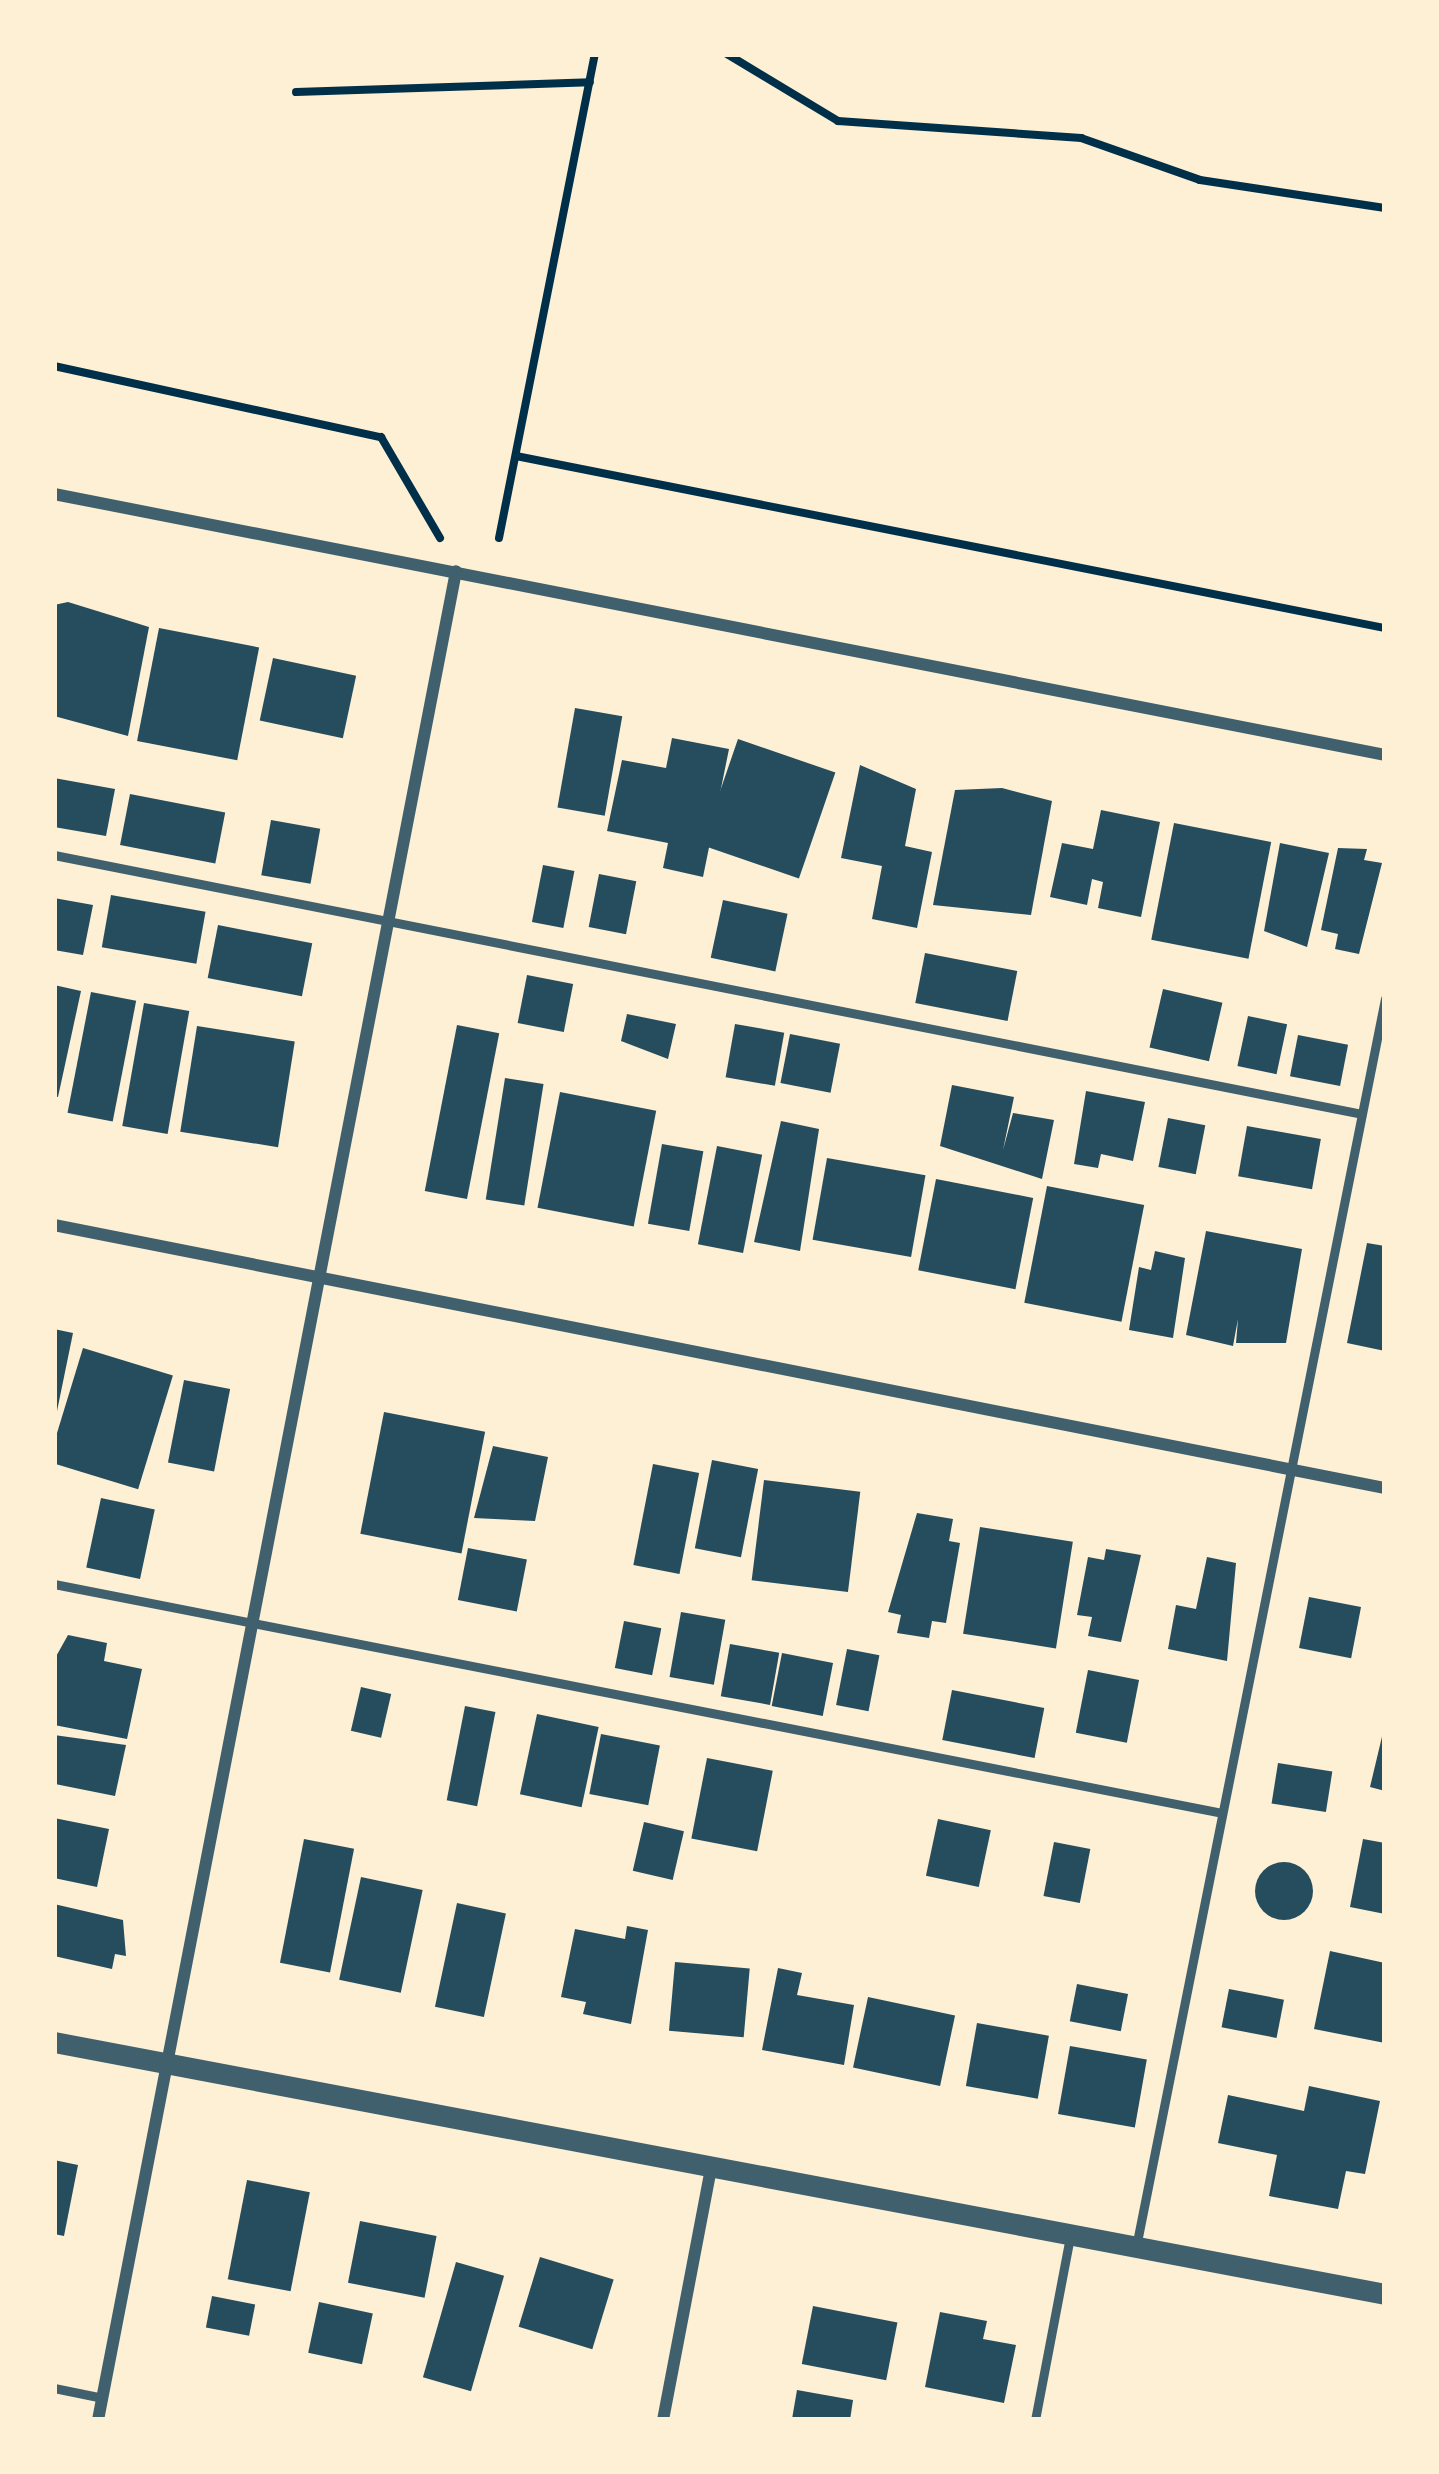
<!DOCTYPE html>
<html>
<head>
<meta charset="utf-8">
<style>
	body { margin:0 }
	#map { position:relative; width:1439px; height:2474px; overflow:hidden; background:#fdf0d5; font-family:Quicksand,sans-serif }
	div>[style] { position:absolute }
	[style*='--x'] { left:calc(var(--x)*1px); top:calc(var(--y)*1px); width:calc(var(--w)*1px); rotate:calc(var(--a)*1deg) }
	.building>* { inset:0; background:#264d5e; transform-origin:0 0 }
	.round { border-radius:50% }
	.path>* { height:8px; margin:-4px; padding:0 4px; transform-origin:4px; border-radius:4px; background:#003049 }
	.service>* { height:9px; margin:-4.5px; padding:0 4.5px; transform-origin:4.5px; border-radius:4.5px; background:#3f606c }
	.minor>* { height:12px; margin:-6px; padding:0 6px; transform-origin:6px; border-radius:6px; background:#3f606c }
	.tertiary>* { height:21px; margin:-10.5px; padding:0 10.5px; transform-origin:10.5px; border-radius:10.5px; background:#3f606c }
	span { translate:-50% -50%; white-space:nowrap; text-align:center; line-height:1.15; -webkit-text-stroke:10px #fdf0d5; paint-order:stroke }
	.frame { position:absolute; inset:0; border:57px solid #fdf0d5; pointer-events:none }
</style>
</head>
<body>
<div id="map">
	<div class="building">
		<i style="clip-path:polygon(68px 602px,149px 627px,128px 736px,54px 716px,54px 605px)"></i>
		<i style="left:159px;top:628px;width:102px;height:115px;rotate:11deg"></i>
		<i style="left:273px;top:658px;width:85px;height:64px;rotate:12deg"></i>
		<i style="left:575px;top:708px;width:48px;height:101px;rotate:10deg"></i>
		<i style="clip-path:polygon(672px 738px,729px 749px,703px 877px,663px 868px,668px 843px,607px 831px,622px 760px,666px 768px)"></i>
		<i style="left:738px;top:739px;width:103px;height:112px;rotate:19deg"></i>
		<i style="clip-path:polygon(860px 765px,916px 789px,905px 846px,932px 852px,917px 928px,872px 919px,882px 866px,841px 858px)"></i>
		<i style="clip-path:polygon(54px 778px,115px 789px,106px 836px,54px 827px)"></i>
		<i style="clip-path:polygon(1002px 788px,1052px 801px,1031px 915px,933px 905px,955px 790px)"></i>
		<i style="left:130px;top:794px;width:97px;height:52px;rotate:11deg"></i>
		<i style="clip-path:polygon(1101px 810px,1160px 822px,1141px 917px,1098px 908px,1103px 882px,1092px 879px,1087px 905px,1050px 897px,1062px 843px,1093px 849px)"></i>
		<i style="left:271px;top:820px;width:50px;height:56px;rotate:10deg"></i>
		<i style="left:1174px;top:823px;width:99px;height:119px;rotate:11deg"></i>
		<i style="clip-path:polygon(1280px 843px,1329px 853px,1307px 947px,1264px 931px)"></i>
		<i style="clip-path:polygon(1338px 848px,1367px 849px,1364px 860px,1382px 863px,1359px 954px,1335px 949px,1338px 934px,1321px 930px)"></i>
		<i style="left:543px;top:865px;width:32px;height:58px;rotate:11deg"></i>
		<i style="left:599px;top:874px;width:38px;height:54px;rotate:11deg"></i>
		<i style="left:111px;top:895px;width:96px;height:53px;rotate:10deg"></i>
		<i style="clip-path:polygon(54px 898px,93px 905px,83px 955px,54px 950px)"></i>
		<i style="left:723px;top:900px;width:66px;height:59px;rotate:12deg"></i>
		<i style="left:218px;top:925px;width:96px;height:54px;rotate:11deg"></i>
		<i style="left:925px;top:953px;width:94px;height:51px;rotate:11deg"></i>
		<i style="left:527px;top:975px;width:47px;height:49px;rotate:11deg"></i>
		<i style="clip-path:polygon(54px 985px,81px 991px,58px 1097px,54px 1096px)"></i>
		<i style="left:1163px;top:989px;width:61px;height:60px;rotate:13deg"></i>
		<i style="left:91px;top:992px;width:46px;height:123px;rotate:11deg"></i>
		<i style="left:144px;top:1003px;width:46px;height:125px;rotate:10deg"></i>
		<i style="clip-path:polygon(627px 1014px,676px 1024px,668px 1059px,621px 1041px)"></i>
		<i style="left:1248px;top:1016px;width:40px;height:51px;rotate:12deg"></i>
		<i style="left:735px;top:1024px;width:50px;height:54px;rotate:10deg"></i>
		<i style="left:457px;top:1025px;width:43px;height:169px;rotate:11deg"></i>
		<i style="left:197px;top:1026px;width:99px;height:107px;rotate:9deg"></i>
		<i style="left:790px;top:1034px;width:51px;height:50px;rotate:11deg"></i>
		<i style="left:1298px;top:1035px;width:51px;height:42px;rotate:11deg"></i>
		<i style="left:505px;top:1078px;width:39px;height:123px;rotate:9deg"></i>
		<i style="clip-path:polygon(952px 1085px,1014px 1097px,1003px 1150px,1013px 1113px,1054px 1120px,1042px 1179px,940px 1146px)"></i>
		<i style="clip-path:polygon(1086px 1091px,1145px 1102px,1133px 1161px,1101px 1154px,1098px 1168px,1074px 1164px)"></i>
		<i style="left:560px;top:1092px;width:98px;height:118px;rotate:11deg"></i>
		<i style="left:1168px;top:1118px;width:38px;height:50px;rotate:11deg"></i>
		<i style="clip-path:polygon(781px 1121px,819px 1129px,800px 1251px,754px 1242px)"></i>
		<i style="left:1247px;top:1126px;width:75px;height:51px;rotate:10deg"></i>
		<i style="left:662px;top:1144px;width:42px;height:81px;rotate:10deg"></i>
		<i style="left:717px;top:1146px;width:46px;height:100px;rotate:11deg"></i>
		<i style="left:827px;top:1158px;width:100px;height:83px;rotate:10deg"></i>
		<i style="left:936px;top:1179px;width:99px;height:93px;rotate:11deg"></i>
		<i style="left:1047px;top:1186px;width:99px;height:119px;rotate:11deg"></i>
		<i style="clip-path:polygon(1206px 1231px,1302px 1249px,1286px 1343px,1236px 1343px,1238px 1319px,1233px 1346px,1186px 1335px)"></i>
		<i style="clip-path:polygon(1367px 1243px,1385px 1246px,1385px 1351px,1347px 1343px)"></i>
		<i style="clip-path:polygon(1155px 1251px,1185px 1258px,1173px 1338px,1129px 1330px,1139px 1267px,1151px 1270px)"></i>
		<i style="clip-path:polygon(54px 1329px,73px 1333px,56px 1416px,54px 1416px)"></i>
		<i style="left:83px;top:1348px;width:94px;height:119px;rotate:17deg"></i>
		<i style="left:184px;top:1380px;width:47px;height:84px;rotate:11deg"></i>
		<i style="left:384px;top:1412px;width:103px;height:124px;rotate:11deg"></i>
		<i style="clip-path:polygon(493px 1446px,548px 1457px,535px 1521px,474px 1518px)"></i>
		<i style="left:712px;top:1460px;width:47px;height:90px;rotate:11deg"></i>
		<i style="left:653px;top:1464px;width:47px;height:103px;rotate:11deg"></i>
		<i style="left:764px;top:1480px;width:97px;height:101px;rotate:7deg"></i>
		<i style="left:101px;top:1498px;width:55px;height:71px;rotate:12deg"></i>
		<i style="clip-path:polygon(917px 1513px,953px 1519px,949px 1541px,960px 1543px,946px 1623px,932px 1621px,929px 1638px,897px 1633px,901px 1615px,888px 1612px)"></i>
		<i style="left:980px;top:1527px;width:94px;height:108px;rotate:9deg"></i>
		<i style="left:468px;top:1548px;width:60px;height:53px;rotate:11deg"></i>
		<i style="clip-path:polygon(1106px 1549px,1141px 1555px,1121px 1642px,1088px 1636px,1092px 1617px,1077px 1615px,1088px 1557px,1104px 1560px)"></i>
		<i style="clip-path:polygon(1207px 1557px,1236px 1563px,1227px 1661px,1168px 1649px,1176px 1605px,1196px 1609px)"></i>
		<i style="left:1309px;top:1597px;width:53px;height:52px;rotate:11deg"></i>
		<i style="left:681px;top:1612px;width:45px;height:66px;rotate:10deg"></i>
		<i style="left:624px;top:1621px;width:38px;height:48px;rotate:11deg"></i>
		<i style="clip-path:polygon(68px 1635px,107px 1643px,104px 1661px,142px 1669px,127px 1739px,54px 1725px,54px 1660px)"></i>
		<i style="left:730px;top:1644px;width:50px;height:53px;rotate:10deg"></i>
		<i style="left:847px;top:1649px;width:33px;height:57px;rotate:11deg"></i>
		<i style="left:782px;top:1653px;width:52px;height:54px;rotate:11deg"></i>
		<i style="left:1088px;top:1670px;width:52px;height:64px;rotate:11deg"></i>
		<i style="left:361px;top:1687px;width:31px;height:45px;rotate:13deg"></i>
		<i style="left:952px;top:1690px;width:94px;height:51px;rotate:11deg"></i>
		<i style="left:465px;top:1706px;width:31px;height:96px;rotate:11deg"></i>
		<i style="left:537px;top:1714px;width:63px;height:82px;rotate:12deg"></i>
		<i style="clip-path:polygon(1385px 1724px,1385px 1791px,1370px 1787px)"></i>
		<i style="left:601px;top:1734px;width:60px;height:61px;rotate:11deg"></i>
		<i style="clip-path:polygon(54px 1735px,126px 1745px,115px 1796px,55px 1784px)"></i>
		<i style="left:707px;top:1758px;width:67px;height:82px;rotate:11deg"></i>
		<i style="left:1278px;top:1763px;width:55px;height:41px;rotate:9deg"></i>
		<i style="clip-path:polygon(54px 1818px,109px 1829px,97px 1887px,54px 1878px)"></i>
		<i style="left:938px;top:1819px;width:54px;height:58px;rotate:12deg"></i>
		<i style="left:644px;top:1822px;width:41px;height:50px;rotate:13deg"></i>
		<i style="left:304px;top:1839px;width:51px;height:126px;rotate:11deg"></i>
		<i style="clip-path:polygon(1363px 1839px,1385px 1843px,1385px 1914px,1350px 1907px)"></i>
		<i style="left:1054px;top:1842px;width:37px;height:55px;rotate:11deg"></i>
		<i class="round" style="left:1255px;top:1862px;width:58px;height:58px"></i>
		<i style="left:361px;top:1877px;width:63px;height:105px;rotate:12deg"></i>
		<i style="left:457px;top:1903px;width:50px;height:106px;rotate:12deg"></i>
		<i style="clip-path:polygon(54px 1904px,123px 1920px,126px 1956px,115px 1954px,112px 1969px,54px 1956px)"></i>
		<i style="clip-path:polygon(627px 1926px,648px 1930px,631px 2024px,583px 2014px,586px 2002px,561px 1997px,575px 1929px,625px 1939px)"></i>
		<i style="clip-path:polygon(1330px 1951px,1385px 1963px,1385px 2043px,1314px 2029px)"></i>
		<i style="left:675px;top:1962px;width:75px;height:69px;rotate:5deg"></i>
		<i style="clip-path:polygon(778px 1968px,802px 1973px,797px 1995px,854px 2005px,844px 2065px,762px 2050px)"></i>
		<i style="left:1077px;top:1984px;width:52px;height:38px;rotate:11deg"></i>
		<i style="left:1229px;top:1989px;width:56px;height:39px;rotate:11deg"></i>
		<i style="left:868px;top:1997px;width:89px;height:72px;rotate:12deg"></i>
		<i style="left:977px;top:2023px;width:73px;height:64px;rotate:10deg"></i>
		<i style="left:1070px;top:2046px;width:78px;height:69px;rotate:10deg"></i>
		<i style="clip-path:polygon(1309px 2086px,1380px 2101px,1365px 2174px,1346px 2171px,1338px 2209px,1269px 2196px,1277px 2155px,1218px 2143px,1228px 2095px,1304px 2111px)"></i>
		<i style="clip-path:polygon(54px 2160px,78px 2165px,64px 2236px,54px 2234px)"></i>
		<i style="left:247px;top:2180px;width:64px;height:101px;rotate:11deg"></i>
		<i style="left:360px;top:2221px;width:78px;height:63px;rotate:11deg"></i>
		<i style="left:540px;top:2257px;width:77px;height:73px;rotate:17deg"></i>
		<i style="left:456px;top:2262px;width:50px;height:120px;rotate:16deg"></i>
		<i style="left:212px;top:2296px;width:44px;height:32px;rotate:11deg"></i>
		<i style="left:319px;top:2302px;width:55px;height:52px;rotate:12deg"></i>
		<i style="left:813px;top:2306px;width:86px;height:59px;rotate:11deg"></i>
		<i style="clip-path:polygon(940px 2312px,987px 2321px,983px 2339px,1016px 2345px,1004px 2403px,925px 2387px)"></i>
		<i style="clip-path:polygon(797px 2390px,853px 2400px,850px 2420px,792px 2419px)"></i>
	</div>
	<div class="path">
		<i style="--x:727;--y:54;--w:130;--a:31.1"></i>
		<i style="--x:838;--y:121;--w:244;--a:4"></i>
		<i style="--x:1081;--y:138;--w:126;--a:19.4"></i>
		<i style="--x:1200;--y:180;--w:187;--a:8.6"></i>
		<i style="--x:296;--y:92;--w:294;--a:-1.9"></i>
		<i style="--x:54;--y:366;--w:335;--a:12.3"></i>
		<i style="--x:381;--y:437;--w:117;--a:59.7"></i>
		<i style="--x:516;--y:456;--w:886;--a:11.2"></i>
		<i style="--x:499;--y:538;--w:493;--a:-78.8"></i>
	</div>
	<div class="service">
		<i style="--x:54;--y:855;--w:1333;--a:11.2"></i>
		<i style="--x:54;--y:1584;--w:1190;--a:11.09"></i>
		<i style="--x:1136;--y:2247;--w:1273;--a:-78.72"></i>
		<i style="--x:54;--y:2388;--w:50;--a:11.5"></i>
		<i style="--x:1035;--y:2420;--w:187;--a:-79.2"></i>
	</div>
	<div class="minor">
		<i style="--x:54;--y:494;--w:1356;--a:11.09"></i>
		<i style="--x:54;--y:1225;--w:1357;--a:11.18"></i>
		<i style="--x:98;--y:2420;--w:1883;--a:-79.04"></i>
		<i style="--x:663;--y:2420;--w:257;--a:-79.2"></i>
	</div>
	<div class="tertiary">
		<i style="--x:54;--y:2042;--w:1355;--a:10.72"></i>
	</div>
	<div class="frame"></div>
</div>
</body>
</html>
